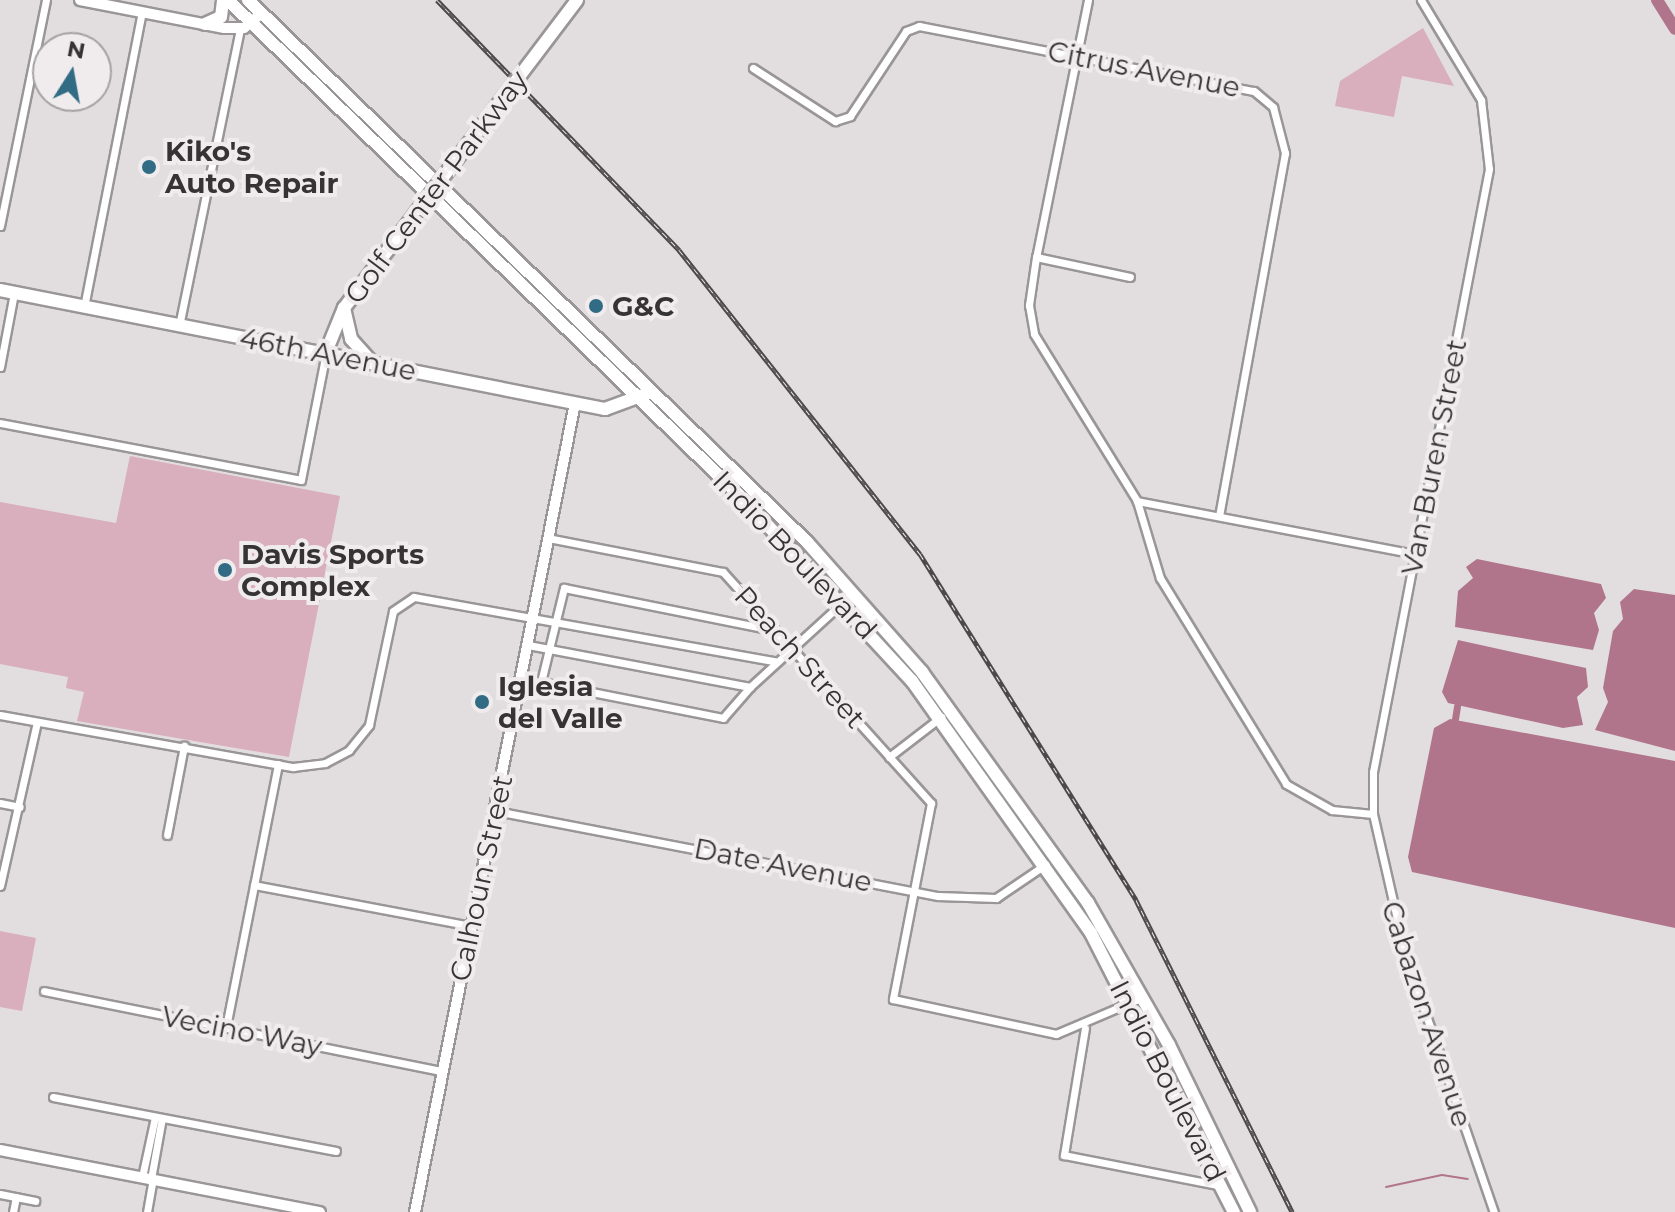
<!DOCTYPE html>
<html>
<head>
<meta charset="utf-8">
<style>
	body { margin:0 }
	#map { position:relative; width:1675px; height:1212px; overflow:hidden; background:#e2dee0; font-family:Montserrat,sans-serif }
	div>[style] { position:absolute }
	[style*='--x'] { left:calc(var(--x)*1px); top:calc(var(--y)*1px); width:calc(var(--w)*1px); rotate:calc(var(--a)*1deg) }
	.green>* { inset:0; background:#d9aebd }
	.water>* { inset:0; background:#b1758b }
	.stream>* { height:2px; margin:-1px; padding:0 1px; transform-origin:1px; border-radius:1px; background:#b1758b }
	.canal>* { height:7px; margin:-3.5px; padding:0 3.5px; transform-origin:3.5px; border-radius:3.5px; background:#b1758b }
	.river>* { height:12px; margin:-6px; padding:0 6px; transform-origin:6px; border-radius:6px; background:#b1758b }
	.roads { filter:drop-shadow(2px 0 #9a9697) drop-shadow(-2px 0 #9a9697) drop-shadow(0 2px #9a9697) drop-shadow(0 -2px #9a9697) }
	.street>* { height:7px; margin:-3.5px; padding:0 3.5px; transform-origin:3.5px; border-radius:3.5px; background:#fff }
	.secondary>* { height:10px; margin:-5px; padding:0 5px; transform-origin:5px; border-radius:5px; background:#fff }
	.primary>* { height:12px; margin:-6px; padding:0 6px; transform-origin:6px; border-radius:6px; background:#fff }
	.rail>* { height:5px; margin-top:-2.5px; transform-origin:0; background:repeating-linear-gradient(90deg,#f0eced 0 6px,#4b494a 0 12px); box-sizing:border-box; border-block:2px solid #4b494a }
	.bridges { filter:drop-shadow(2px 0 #9a9697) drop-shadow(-2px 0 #9a9697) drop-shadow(0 2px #9a9697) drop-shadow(0 -2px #9a9697) }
	.primary-bridge>* { height:12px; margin:-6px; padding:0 6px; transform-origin:6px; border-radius:6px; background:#fff }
	.dots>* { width:22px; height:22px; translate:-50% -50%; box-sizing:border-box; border:4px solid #f0eced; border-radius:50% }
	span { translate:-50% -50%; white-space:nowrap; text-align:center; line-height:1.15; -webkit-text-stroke:8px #f0eced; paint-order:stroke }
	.street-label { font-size:28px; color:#353334 }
	.poi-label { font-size:28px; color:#353334; font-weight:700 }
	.left { translate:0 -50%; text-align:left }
	.north { position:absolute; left:32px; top:32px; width:80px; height:80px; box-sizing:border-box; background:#f0eced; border:2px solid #a5a2a3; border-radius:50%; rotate:11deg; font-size:22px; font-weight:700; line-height:32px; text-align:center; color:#353334 }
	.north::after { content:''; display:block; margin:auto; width:28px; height:36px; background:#316b84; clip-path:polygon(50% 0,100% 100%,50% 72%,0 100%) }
</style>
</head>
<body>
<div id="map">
	<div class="green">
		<i style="clip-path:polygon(1423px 28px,1454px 86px,1402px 76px,1394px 117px,1335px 106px,1340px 81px)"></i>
		<i style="clip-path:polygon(130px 456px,340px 496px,289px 757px,77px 721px,84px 692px,66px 688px,68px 677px,0 664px,0 502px,116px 523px)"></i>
		<i style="clip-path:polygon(0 931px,36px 938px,22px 1011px,0 1007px)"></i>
	</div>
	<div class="water">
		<i style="clip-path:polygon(1477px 559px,1601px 584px,1606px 598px,1594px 613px,1599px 630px,1593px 650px,1455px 627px,1458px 591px,1473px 578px,1466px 567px)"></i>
		<i style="clip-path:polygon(1634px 589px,1675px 595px,1675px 751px,1595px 730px,1608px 702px,1603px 688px,1613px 631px,1623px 619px,1620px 602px)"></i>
		<i style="clip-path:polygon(1458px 640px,1586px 668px,1588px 687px,1577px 697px,1583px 725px,1563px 728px,1448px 703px,1442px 692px)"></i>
		<i style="clip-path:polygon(1450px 719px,1675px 761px,1675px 928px,1412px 872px,1408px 857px,1434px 728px)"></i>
	</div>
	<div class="stream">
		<i style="--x:1386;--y:1187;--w:57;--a:-12.1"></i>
		<i style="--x:1442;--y:1175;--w:26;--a:9"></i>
	</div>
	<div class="canal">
		<i style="--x:1455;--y:719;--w:13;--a:-81"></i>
	</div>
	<div class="river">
		<i style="--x:1657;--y:0;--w:34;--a:58"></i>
	</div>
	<div class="roads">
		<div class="street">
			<i style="--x:1088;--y:0;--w:262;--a:101.4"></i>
			<i style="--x:1036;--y:257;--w:49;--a:98.3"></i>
			<i style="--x:1029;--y:305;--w:29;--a:80"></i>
			<i style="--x:1034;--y:334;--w:196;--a:58.3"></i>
			<i style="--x:1137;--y:501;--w:80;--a:73.4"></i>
			<i style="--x:1160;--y:578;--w:241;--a:58.5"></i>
			<i style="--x:1286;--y:784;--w:53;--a:29.5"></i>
			<i style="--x:1332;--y:810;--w:41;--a:5.6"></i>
			<i style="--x:1421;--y:0;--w:117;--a:59"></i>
			<i style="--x:1481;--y:100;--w:69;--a:83.4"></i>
			<i style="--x:1489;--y:169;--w:614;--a:100.89"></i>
			<i style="--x:1373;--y:772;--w:42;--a:90"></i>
			<i style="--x:1373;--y:814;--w:144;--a:77.1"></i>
			<i style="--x:1405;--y:954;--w:273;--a:71"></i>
			<i style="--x:753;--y:68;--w:98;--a:32.9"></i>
			<i style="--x:835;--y:121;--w:16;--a:-18"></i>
			<i style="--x:850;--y:116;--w:102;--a:-56.6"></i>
			<i style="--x:906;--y:31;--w:14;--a:-21"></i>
			<i style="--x:919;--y:26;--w:341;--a:11"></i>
			<i style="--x:1254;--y:91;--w:25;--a:40"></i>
			<i style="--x:1273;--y:107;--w:48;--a:75.4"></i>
			<i style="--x:1285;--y:153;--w:369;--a:100.3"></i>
			<i style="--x:0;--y:226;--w:231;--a:-78.5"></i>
			<i style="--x:1036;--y:257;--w:96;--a:12"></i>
			<i style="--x:84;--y:307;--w:301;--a:-78.9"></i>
			<i style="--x:179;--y:326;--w:303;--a:-78.4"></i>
			<i style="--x:0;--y:367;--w:75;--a:-79.3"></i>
			<i style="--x:0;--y:423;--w:306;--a:10.7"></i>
			<i style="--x:301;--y:480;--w:130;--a:-78.9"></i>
			<i style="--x:1137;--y:501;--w:283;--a:10.8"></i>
			<i style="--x:548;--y:538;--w:178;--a:11"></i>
			<i style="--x:723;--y:572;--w:311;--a:48"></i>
			<i style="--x:931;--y:803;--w:200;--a:101"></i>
			<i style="--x:893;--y:999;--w:167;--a:12.1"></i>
			<i style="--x:1056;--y:1034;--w:95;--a:-23"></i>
			<i style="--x:528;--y:645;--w:226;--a:10.7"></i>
			<i style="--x:750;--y:687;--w:139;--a:-42.4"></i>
			<i style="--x:521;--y:679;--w:20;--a:9"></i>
			<i style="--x:750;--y:687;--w:41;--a:131.1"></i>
			<i style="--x:723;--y:718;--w:186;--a:-168.8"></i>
			<i style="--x:541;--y:682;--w:97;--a:-76.3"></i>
			<i style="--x:564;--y:588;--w:203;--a:11.4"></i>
			<i style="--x:763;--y:628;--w:31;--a:31"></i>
			<i style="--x:0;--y:715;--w:298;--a:10.1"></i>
			<i style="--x:293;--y:767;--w:32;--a:-7"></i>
			<i style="--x:325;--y:763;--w:27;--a:-28"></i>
			<i style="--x:349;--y:750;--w:32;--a:-51"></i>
			<i style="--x:369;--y:725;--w:116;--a:-78.1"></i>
			<i style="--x:393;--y:611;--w:25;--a:-34"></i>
			<i style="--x:414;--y:597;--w:367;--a:10.1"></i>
			<i style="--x:889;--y:757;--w:66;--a:-37.6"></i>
			<i style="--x:0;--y:803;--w:20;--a:11"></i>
			<i style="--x:496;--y:811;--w:450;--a:10.9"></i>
			<i style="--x:938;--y:896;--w:58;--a:2"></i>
			<i style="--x:996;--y:898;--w:60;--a:-34.2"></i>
			<i style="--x:167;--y:835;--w:91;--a:-79.2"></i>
			<i style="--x:254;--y:885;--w:221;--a:10.7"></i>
			<i style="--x:0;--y:886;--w:168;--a:-77.3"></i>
			<i style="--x:44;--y:991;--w:404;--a:11.4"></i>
			<i style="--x:226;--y:1027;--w:268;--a:-78.8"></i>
			<i style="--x:1085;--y:1028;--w:129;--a:99.4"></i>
			<i style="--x:1064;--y:1155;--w:161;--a:11.1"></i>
			<i style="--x:53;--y:1097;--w:288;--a:10.8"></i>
			<i style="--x:142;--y:1177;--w:61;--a:-77.8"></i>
			<i style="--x:151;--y:1179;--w:62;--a:-79.8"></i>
			<i style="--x:0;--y:1194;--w:36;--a:11"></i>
			<i style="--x:13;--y:1212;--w:15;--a:-79"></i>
			<i style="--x:147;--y:1212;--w:34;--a:-80"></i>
		</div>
		<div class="secondary">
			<i style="--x:80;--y:0;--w:147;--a:11"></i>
			<i style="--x:224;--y:28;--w:20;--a:0"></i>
			<i style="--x:244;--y:28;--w:23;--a:-40"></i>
			<i style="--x:0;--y:1150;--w:326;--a:11"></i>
			<i style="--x:415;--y:1212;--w:825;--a:-78.81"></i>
		</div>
		<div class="primary">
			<i style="--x:228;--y:0;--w:723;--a:44.1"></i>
			<i style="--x:747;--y:503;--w:243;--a:47.2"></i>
			<i style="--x:912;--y:681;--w:309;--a:54.6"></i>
			<i style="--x:1091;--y:933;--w:314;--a:62.9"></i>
			<i style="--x:248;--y:0;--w:779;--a:44.12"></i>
			<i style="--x:807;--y:542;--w:174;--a:48.5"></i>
			<i style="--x:922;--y:672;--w:284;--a:54.3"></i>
			<i style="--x:1088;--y:903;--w:163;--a:60.3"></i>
			<i style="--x:1169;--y:1045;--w:186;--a:64.1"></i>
			<i style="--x:205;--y:24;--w:17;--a:-24"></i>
			<i style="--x:221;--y:17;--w:17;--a:-83"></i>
			<i style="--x:0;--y:290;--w:617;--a:11.13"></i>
			<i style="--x:605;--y:409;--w:44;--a:-20.1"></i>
			<i style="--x:344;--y:308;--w:32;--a:77"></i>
			<i style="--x:351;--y:339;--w:28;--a:48"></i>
			<i style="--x:326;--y:352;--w:48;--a:-67.8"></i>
			<i style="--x:344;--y:308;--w:124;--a:-52.9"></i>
		</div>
	</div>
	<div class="rail">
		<i style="--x:437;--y:0;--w:348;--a:45.9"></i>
		<i style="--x:679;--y:250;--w:388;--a:51.6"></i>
		<i style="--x:920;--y:554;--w:408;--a:58"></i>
		<i style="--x:1136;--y:900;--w:349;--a:63.4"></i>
	</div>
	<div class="bridges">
		<div class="primary-bridge">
			<i style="--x:419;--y:209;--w:262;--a:-52.9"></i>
		</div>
	</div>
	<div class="dots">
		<i style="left:149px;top:167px;background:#316b84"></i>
		<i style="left:596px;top:306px;background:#316b84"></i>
		<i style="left:225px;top:570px;background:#316b84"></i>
		<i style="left:482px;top:702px;background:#316b84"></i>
	</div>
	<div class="street-label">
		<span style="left:1144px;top:69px;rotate:11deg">Citrus Avenue</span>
		<span style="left:436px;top:187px;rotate:-53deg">Golf Center Parkway</span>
		<span style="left:328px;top:354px;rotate:11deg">46th Avenue</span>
		<span style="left:1434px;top:457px;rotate:-79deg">Van Buren Street</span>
		<span style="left:795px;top:555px;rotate:46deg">Indio Boulevard</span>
		<span style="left:800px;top:657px;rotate:48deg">Peach Street</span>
		<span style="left:783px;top:865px;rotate:11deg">Date Avenue</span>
		<span style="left:481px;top:878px;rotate:-78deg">Calhoun Street</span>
		<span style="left:1427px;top:1014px;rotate:72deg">Cabazon Avenue</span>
		<span style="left:242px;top:1031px;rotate:11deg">Vecino Way</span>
		<span style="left:1168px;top:1081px;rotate:63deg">Indio Boulevard</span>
	</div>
	<div class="poi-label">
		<span class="left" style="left:165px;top:167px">Kiko's<br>Auto Repair</span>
		<span class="left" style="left:612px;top:306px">G&amp;C</span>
		<span class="left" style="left:241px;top:570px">Davis Sports<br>Complex</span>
		<span class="left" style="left:498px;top:702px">Iglesia<br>del Valle</span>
	</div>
	<div class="north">N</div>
</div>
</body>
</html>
